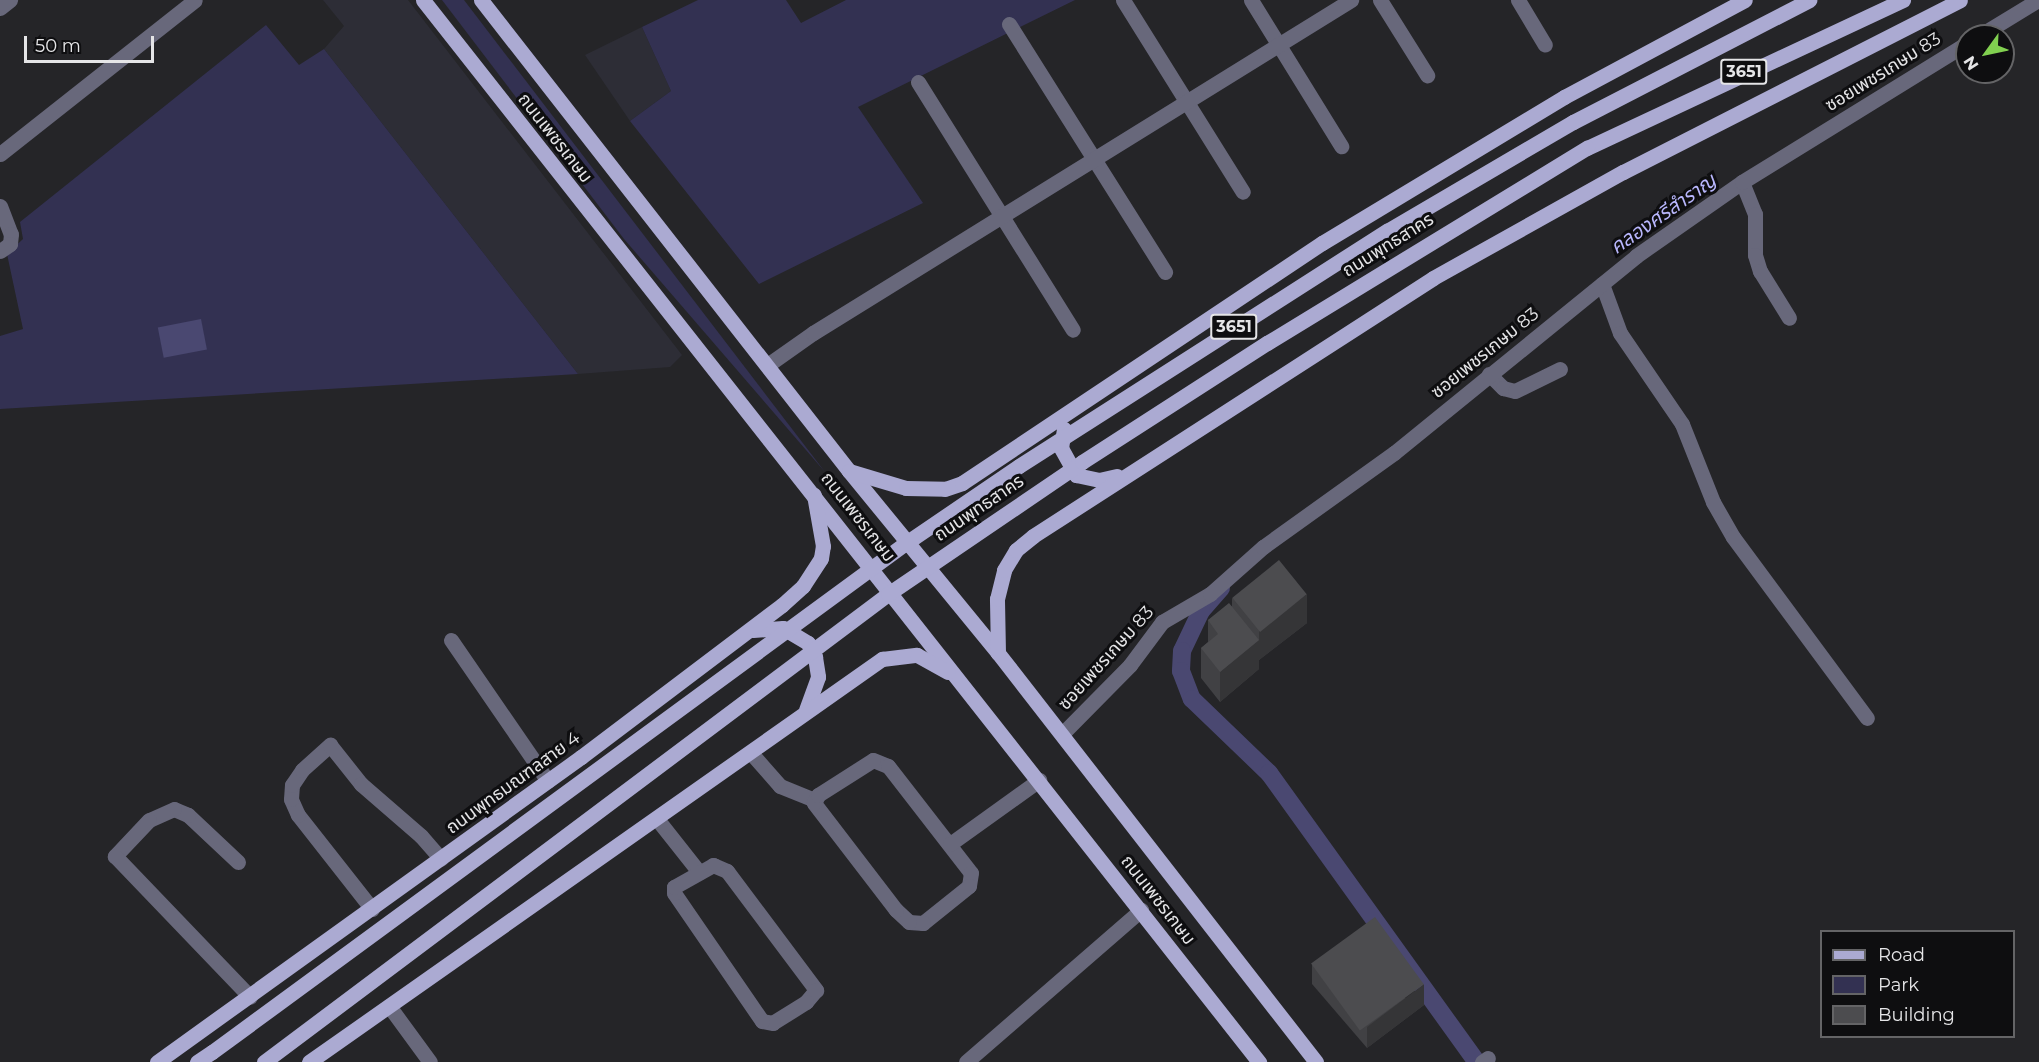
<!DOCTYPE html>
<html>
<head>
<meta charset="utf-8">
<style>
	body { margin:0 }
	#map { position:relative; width:2039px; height:1062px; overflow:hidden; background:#252528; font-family:Montserrat,"Noto Sans Thai",sans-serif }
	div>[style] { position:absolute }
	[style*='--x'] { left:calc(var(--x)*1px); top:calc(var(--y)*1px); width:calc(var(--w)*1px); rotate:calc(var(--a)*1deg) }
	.built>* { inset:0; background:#2d2d36 }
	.green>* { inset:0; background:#333152 }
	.water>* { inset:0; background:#4a4871; transform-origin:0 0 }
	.canal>* { height:18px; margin:-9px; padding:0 9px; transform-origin:9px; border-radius:9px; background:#4a4871 }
	.minor>* { height:15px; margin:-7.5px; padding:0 7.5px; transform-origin:7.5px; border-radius:7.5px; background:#68687b }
	.major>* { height:15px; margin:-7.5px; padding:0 7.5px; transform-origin:7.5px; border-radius:7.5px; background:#abaad2 }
	.major-bridge>* { height:15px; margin:-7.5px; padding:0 7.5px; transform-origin:7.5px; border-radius:7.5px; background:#abaad2 }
	.wall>* { inset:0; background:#414144 }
	.shaded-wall>* { inset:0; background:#353537 }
	.building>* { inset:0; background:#4c4c4f; transform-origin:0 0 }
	span { translate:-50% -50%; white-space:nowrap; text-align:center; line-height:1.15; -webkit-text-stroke:6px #0e0e10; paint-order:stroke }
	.shield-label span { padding:2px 4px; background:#0e0e10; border:2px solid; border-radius:4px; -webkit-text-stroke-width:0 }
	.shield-label { font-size:16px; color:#e5e5e7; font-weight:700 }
	.street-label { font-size:18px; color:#e5e5e7 }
	.water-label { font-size:20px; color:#b8b6fc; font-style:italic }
	.legend { position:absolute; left:1820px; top:930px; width:195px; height:108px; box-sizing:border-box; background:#0e0e10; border:2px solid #646466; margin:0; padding:8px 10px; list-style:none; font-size:18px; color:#e5e5e7 }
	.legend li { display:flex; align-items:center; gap:12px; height:30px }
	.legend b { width:30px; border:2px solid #646466 }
	.north { position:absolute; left:1955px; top:24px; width:60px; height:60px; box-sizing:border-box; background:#0e0e10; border:2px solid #646466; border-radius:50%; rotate:237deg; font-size:16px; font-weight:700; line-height:24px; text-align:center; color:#e5e5e7 }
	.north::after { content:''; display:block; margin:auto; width:21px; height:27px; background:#81d050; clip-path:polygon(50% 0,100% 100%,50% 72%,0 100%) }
	.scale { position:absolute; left:24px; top:36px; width:130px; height:27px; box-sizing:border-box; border:3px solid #e5e5e7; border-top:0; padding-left:8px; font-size:18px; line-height:21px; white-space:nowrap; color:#e5e5e7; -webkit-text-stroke:4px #0e0e10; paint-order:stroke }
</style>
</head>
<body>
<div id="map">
	<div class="built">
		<i style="clip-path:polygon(323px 0,408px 0,682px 355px,670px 367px,578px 374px,324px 49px,344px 26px)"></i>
		<i style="clip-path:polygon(642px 27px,671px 91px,630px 121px,585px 55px)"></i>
	</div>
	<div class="green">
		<i style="clip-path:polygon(442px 0,464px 0,825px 472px,624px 239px)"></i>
		<i style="clip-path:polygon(698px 0,786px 0,801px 23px,846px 0,1075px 0,858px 107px,923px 203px,759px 284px,630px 121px,671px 91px,642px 27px)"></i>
		<i style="clip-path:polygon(266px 25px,299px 65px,324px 49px,578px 374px,0 409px,0 336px,23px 329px,7px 254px,23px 239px,20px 222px)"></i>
	</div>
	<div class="water">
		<i style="left:201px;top:319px;width:31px;height:44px;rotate:79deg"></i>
	</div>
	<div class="canal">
		<i style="--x:1221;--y:588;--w:30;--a:131"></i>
		<i style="--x:1201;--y:611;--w:44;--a:115.4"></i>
		<i style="--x:1182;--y:651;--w:20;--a:93"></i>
		<i style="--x:1181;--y:671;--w:30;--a:69"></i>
		<i style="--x:1192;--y:699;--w:107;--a:43.9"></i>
		<i style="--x:1269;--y:773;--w:356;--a:54.3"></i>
	</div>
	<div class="minor">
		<i style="--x:1123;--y:0;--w:226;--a:58"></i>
		<i style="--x:1251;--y:0;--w:172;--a:58.3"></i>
		<i style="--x:1380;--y:0;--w:89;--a:57.9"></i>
		<i style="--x:1518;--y:0;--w:52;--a:59"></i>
		<i style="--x:0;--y:8;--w:13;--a:-39"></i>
		<i style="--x:1009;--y:24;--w:293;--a:57.8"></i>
		<i style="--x:1979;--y:36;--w:69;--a:-31.4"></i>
		<i style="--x:918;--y:82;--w:292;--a:58"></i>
		<i style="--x:0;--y:154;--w:248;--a:-38.3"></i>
		<i style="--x:1742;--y:182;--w:35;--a:68"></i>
		<i style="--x:1755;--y:214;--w:41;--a:90"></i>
		<i style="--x:1755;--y:255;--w:17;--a:73"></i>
		<i style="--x:1760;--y:271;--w:55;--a:58.3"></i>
		<i style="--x:0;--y:206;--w:30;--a:69"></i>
		<i style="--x:11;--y:234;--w:10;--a:96"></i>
		<i style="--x:10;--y:244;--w:12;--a:145"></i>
		<i style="--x:1602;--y:284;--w:52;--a:69.8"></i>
		<i style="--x:1620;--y:333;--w:110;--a:55.7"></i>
		<i style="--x:1682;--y:424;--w:84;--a:68.3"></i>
		<i style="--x:1713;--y:502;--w:40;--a:60.3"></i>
		<i style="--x:1733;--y:537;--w:225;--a:53.5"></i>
		<i style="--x:769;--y:364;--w:54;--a:-35.2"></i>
		<i style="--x:813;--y:333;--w:633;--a:-31.76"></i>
		<i style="--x:1489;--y:374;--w:20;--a:45"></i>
		<i style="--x:1503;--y:388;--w:12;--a:14"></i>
		<i style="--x:1515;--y:391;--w:50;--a:-26.1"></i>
		<i style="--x:451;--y:640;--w:171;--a:55.5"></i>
		<i style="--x:1062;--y:734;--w:97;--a:-45.4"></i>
		<i style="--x:1130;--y:665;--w:54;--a:-53.3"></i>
		<i style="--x:1162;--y:622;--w:56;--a:-30.3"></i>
		<i style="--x:1210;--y:594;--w:71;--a:-41.6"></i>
		<i style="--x:1263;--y:547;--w:161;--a:-35.7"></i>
		<i style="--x:1394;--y:453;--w:312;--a:-39.1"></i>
		<i style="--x:1636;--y:256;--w:129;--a:-34.9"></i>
		<i style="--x:1742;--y:182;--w:264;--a:-31.7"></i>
		<i style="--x:751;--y:753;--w:44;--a:48.7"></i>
		<i style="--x:780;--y:786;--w:37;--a:22"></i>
		<i style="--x:873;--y:760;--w:16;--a:22"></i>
		<i style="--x:888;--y:766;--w:135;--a:52.2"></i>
		<i style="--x:971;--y:873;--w:13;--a:99"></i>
		<i style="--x:969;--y:886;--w:59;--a:141.2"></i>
		<i style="--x:923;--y:923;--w:14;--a:-176"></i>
		<i style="--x:909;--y:922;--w:18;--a:-137"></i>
		<i style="--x:896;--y:910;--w:135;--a:-127.5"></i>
		<i style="--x:814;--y:803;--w:9;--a:-63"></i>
		<i style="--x:818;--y:795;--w:65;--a:-32.5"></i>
		<i style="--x:657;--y:819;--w:68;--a:51.6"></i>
		<i style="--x:950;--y:844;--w:110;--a:-35.7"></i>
		<i style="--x:238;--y:862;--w:69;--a:-136.8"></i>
		<i style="--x:188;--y:815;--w:15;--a:-157"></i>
		<i style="--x:174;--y:809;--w:27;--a:156"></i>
		<i style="--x:149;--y:820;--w:50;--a:133.4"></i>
		<i style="--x:115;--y:856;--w:195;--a:46.2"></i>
		<i style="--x:713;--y:865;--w:15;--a:23"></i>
		<i style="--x:727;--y:871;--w:149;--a:53.2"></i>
		<i style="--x:816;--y:990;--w:16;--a:130"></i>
		<i style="--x:806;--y:1002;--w:39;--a:148"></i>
		<i style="--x:773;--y:1023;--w:11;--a:-170"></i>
		<i style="--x:762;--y:1021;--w:155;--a:-124.5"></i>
		<i style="--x:674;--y:893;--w:6;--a:-90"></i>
		<i style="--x:674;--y:887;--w:45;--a:-29.4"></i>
		<i style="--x:372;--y:909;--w:120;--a:-128.2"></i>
		<i style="--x:298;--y:815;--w:17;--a:-114"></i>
		<i style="--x:291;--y:799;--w:14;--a:-86"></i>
		<i style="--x:292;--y:785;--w:18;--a:-56"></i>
		<i style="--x:302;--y:770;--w:38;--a:-42"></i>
		<i style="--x:330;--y:745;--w:50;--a:51.5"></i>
		<i style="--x:361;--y:784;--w:79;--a:40.9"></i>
		<i style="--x:421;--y:836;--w:30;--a:49"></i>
		<i style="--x:389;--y:1006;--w:69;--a:53.8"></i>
		<i style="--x:966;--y:1062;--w:232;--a:-41"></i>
		<i style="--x:1482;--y:1062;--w:7;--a:-34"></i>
	</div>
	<div class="major">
		<i style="--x:423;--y:0;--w:1352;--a:51.79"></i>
		<i style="--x:481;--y:0;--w:598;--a:52"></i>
		<i style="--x:849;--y:471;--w:235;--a:50.7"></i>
		<i style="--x:998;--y:653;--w:518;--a:52.13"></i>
		<i style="--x:1573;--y:122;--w:266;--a:-27.3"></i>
		<i style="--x:1587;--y:148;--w:349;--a:-25.1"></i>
		<i style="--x:1064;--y:429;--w:19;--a:99"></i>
		<i style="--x:1061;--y:448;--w:31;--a:61"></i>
		<i style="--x:1076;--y:475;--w:24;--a:12"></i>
		<i style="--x:1099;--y:480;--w:18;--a:-13"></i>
		<i style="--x:849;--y:471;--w:59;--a:16.6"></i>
		<i style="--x:906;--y:488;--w:39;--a:1"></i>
		<i style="--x:945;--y:489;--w:18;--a:-19"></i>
		<i style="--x:962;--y:483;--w:433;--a:-33.7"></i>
		<i style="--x:1322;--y:243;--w:283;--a:-31.1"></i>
		<i style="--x:1564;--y:97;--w:205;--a:-28.2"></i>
		<i style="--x:753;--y:630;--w:30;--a:-4"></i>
		<i style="--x:783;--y:628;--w:29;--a:31"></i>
		<i style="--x:808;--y:643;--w:16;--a:63"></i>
		<i style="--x:815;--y:657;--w:20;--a:81"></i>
		<i style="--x:818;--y:677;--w:35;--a:110"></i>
		<i style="--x:998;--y:653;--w:54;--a:-91.1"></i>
		<i style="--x:997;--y:599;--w:30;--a:-76"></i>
		<i style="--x:1004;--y:570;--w:23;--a:-59"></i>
		<i style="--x:1016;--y:550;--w:22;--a:-39"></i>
		<i style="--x:1033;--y:536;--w:476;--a:-32.8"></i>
		<i style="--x:1433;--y:278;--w:218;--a:-29.2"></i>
		<i style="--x:1623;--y:172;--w:378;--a:-27"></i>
		<i style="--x:157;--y:1062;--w:522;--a:-35.73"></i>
		<i style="--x:581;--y:757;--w:252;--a:-37.1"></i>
		<i style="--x:782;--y:605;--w:28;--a:-42"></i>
		<i style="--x:803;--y:586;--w:33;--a:-57"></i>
		<i style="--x:821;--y:558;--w:12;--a:-81"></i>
		<i style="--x:823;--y:546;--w:52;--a:-100"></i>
		<i style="--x:197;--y:1062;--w:18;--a:-34"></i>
		<i style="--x:309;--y:1062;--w:701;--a:-35.12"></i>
		<i style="--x:882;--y:659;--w:35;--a:-7"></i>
		<i style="--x:917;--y:655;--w:35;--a:29"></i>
	</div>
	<div class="major-bridge">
		<i style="--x:212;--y:1052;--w:857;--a:-36.27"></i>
		<i style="--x:903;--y:545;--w:140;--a:-34.3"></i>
		<i style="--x:1019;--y:466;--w:437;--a:-32.6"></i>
		<i style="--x:1387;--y:231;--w:216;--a:-30.4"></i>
		<i style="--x:264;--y:1062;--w:780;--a:-36.87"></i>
		<i style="--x:888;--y:594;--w:235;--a:-34.2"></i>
		<i style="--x:1082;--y:462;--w:220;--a:-32.8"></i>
		<i style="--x:1267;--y:343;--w:375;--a:-31.4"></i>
	</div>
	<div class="wall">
		<i style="clip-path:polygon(1232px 598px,1307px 623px,1259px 660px,1259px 669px,1220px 702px,1201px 678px,1201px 648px,1208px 642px,1208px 620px,1232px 606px)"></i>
		<i style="clip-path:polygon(1312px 964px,1424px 1005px,1367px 1048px,1312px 984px)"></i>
	</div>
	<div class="shaded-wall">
		<i style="clip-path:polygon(1307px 594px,1307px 623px,1259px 660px,1259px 669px,1220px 702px,1220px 672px,1259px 640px,1259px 631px)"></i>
		<i style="clip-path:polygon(1424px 984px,1424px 1005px,1367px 1048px,1367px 1027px)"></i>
	</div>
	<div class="building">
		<i style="left:1279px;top:560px;width:44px;height:60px;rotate:51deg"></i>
		<i style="clip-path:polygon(1229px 603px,1259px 640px,1220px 672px,1201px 648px,1218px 634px,1208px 620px)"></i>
		<i style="left:1375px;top:917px;width:83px;height:79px;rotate:54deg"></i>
	</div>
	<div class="shield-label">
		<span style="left:1744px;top:72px">3651</span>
		<span style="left:1234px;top:327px">3651</span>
	</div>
	<div class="street-label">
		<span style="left:1883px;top:72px;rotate:-32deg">ซอยเพชรเกษม 83</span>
		<span style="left:555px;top:138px;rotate:52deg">ถนนเพชรเกษม</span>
		<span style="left:1388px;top:245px;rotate:-32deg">ถนนพุทธสาคร</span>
		<span style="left:1485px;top:353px;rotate:-39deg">ซอยเพชรเกษม 83</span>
		<span style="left:979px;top:508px;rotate:-34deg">ถนนพุทธสาคร</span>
		<span style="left:858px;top:517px;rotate:52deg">ถนนเพชรเกษม</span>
		<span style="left:1106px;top:658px;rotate:-48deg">ซอยเพชรเกษม 83</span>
		<span style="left:513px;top:783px;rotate:-36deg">ถนนพุทธมณฑลสาย 4</span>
		<span style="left:1158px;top:900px;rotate:52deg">ถนนเพชรเกษม</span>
	</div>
	<div class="water-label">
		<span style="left:1663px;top:214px;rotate:-35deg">คลองศรีสำราญ</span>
	</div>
	<ul class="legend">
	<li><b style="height:8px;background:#abaad2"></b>Road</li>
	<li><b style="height:16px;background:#333152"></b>Park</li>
	<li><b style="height:16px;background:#4c4c4f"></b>Building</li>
	</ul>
	<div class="north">N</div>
	<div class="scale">50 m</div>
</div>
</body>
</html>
